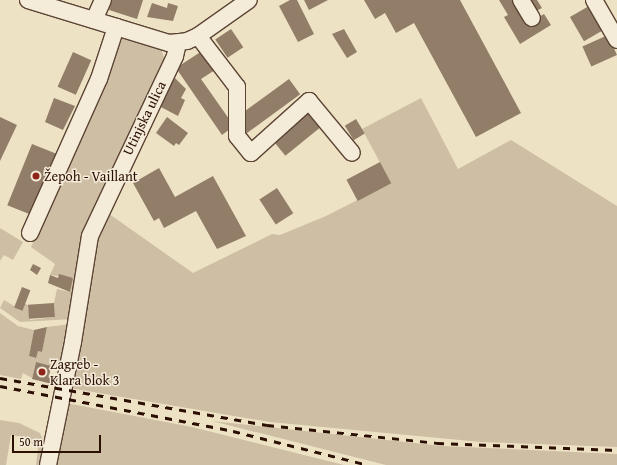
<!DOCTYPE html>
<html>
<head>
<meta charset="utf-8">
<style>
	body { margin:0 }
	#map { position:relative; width:617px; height:465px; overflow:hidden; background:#eee2c5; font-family:"Gentium Book Plus",serif }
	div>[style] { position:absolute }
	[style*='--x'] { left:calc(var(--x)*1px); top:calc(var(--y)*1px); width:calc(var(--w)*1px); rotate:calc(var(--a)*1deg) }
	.green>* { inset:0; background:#cdbea4 }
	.building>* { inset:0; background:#917d68; transform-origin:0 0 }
	.roads { filter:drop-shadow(1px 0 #5c4434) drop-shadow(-1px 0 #5c4434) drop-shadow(0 1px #5c4434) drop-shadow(0 -1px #5c4434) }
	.minor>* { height:16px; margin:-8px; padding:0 8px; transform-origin:8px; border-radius:8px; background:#f4ecd9 }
	.rail>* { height:3px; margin-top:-1.5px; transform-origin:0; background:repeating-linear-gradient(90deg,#2c0f03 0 7px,transparent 0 14px) }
	.dots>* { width:11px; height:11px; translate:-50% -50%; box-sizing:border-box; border:2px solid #f4ecd9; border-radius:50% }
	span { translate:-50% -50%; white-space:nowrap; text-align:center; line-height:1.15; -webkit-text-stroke:3px #f4ecd9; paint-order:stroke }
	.street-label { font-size:14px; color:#2c0f03 }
	.poi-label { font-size:14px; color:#2c0f03 }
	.left { translate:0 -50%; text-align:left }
	.scale { position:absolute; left:12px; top:435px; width:89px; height:18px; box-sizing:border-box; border:2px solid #2c0f03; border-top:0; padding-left:5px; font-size:12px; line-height:14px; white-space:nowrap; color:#2c0f03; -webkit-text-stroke:3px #f4ecd9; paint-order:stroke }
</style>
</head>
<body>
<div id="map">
	<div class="green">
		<i style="clip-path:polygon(123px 37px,161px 49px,165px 60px,127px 143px,73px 319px,20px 322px,0 308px,4px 300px,21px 310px,24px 303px,28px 305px,30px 320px,55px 317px,54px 303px,57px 289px,70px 292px,73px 278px,50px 275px,55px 264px,31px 247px)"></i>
		<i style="clip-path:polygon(421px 98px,458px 169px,511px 140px,617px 206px,617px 447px,481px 442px,270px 422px,69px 388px,88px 273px,105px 211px,193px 273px,272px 234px,280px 235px,326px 216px,391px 183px,362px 129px)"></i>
		<i style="clip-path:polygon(0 228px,23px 242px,13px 260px,4px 255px,0 261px)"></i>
		<i style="clip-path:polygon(0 313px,18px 326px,34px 330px,29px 356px,35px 358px,38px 351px,42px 352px,47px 327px,71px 324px,63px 369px,54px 370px,36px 362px,32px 378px,23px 373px,21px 379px,0 375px)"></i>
		<i style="clip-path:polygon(66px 403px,192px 427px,344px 465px,53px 465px)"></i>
		<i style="clip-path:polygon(0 420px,19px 423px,40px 433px,45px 443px,41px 465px,36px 465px,38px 448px,22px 437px,11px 435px,6px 465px,0 465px)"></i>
		<i style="clip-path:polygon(212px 421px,442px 446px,617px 454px,617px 465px,386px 465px)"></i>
	</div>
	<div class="building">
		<i style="clip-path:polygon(112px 0,143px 0,137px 19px,109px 10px)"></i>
		<i style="clip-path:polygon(290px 0,297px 0,314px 34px,298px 42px,279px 6px)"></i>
		<i style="clip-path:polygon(304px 0,328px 0,309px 10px)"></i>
		<i style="clip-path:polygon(364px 0,460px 0,521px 113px,476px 137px,414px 23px,396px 33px,385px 13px,375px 19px)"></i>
		<i style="clip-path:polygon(499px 0,525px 0,529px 23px,544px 14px,551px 25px,520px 44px,504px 17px,508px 15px)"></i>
		<i style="clip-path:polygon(530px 0,537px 0,542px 8px,534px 12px)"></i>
		<i style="clip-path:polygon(152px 3px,167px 8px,168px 3px,178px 6px,173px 21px,147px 17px)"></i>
		<i style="left:589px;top:6px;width:28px;height:22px;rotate:60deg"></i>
		<i style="left:231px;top:29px;width:22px;height:19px;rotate:56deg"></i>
		<i style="clip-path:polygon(344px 29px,357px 52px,347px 58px,332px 34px)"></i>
		<i style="left:608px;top:35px;width:22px;height:28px;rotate:66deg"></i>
		<i style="clip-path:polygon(202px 51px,215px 70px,201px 79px,234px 126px,222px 135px,176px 68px)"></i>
		<i style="left:73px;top:52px;width:20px;height:38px;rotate:24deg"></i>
		<i style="clip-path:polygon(175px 78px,186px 89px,181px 98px,185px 100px,178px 116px,159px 106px)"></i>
		<i style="left:289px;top:79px;width:19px;height:67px;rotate:54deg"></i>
		<i style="clip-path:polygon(54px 98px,75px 106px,63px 130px,45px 122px)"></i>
		<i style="left:311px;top:108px;width:21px;height:50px;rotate:51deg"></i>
		<i style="clip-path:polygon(0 117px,17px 125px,0 161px)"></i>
		<i style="clip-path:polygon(167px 117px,188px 133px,179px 145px,176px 143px,174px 146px,156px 133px)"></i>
		<i style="left:356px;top:119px;width:17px;height:13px;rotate:59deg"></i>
		<i style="left:32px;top:144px;width:29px;height:66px;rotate:22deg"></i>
		<i style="left:380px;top:162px;width:24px;height:38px;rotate:62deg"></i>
		<i style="clip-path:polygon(159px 168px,175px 197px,213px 176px,246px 236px,217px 249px,196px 211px,164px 228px,159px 218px,154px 221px,133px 183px)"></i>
		<i style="left:277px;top:188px;width:30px;height:21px;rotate:57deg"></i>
		<i style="clip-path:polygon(33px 264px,41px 268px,37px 275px,30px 270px)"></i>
		<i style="clip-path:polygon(59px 274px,73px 278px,70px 292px,48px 283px,50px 275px,58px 278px)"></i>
		<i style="left:22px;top:287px;width:9px;height:22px;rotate:21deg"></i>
		<i style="left:54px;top:303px;width:14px;height:26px;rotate:86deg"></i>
		<i style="clip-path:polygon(47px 327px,42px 352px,38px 351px,36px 358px,29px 356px,34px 330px)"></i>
		<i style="clip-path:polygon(36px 362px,51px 366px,49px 377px,58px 379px,56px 385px,32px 379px)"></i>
	</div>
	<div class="roads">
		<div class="minor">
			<i style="--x:28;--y:0;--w:147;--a:17"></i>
			<i style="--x:169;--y:43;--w:18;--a:-6"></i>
			<i style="--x:187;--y:41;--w:12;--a:-24"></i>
			<i style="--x:198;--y:36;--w:62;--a:-35.2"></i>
			<i style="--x:521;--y:0;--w:21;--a:59"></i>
			<i style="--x:594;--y:0;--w:46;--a:60.1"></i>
			<i style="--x:94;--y:20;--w:22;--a:-66"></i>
			<i style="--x:198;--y:36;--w:64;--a:52.6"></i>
			<i style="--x:237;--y:87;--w:49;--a:90"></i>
			<i style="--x:237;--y:136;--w:22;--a:51"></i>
			<i style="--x:251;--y:153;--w:78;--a:-41.9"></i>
			<i style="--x:309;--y:101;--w:67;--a:50.4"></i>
			<i style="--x:30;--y:233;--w:169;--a:-65.9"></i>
			<i style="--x:99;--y:79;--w:55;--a:-71.9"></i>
			<i style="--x:48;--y:465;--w:126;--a:-78.5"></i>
			<i style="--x:73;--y:342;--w:107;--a:-80.9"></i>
			<i style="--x:90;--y:236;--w:199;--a:-64.7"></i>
			<i style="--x:175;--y:56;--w:13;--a:-77"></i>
		</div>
	</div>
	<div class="rail">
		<i style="--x:0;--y:378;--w:271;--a:10"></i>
		<i style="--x:267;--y:425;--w:171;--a:6"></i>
		<i style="--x:437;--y:443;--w:180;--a:2.2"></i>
		<i style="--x:0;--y:386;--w:237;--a:10.9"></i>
		<i style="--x:233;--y:431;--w:139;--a:14.1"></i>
	</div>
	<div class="dots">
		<i style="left:36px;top:176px;background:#8f2418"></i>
		<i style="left:42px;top:372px;background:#8f2418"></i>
	</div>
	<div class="street-label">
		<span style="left:144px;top:118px;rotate:-64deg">Utinjska ulica</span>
	</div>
	<div class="poi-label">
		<span class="left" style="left:44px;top:176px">Žepoh - Vaillant</span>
		<span class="left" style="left:50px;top:372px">Zagreb -<br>Klara blok 3</span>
	</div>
	<div class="scale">50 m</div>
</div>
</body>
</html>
